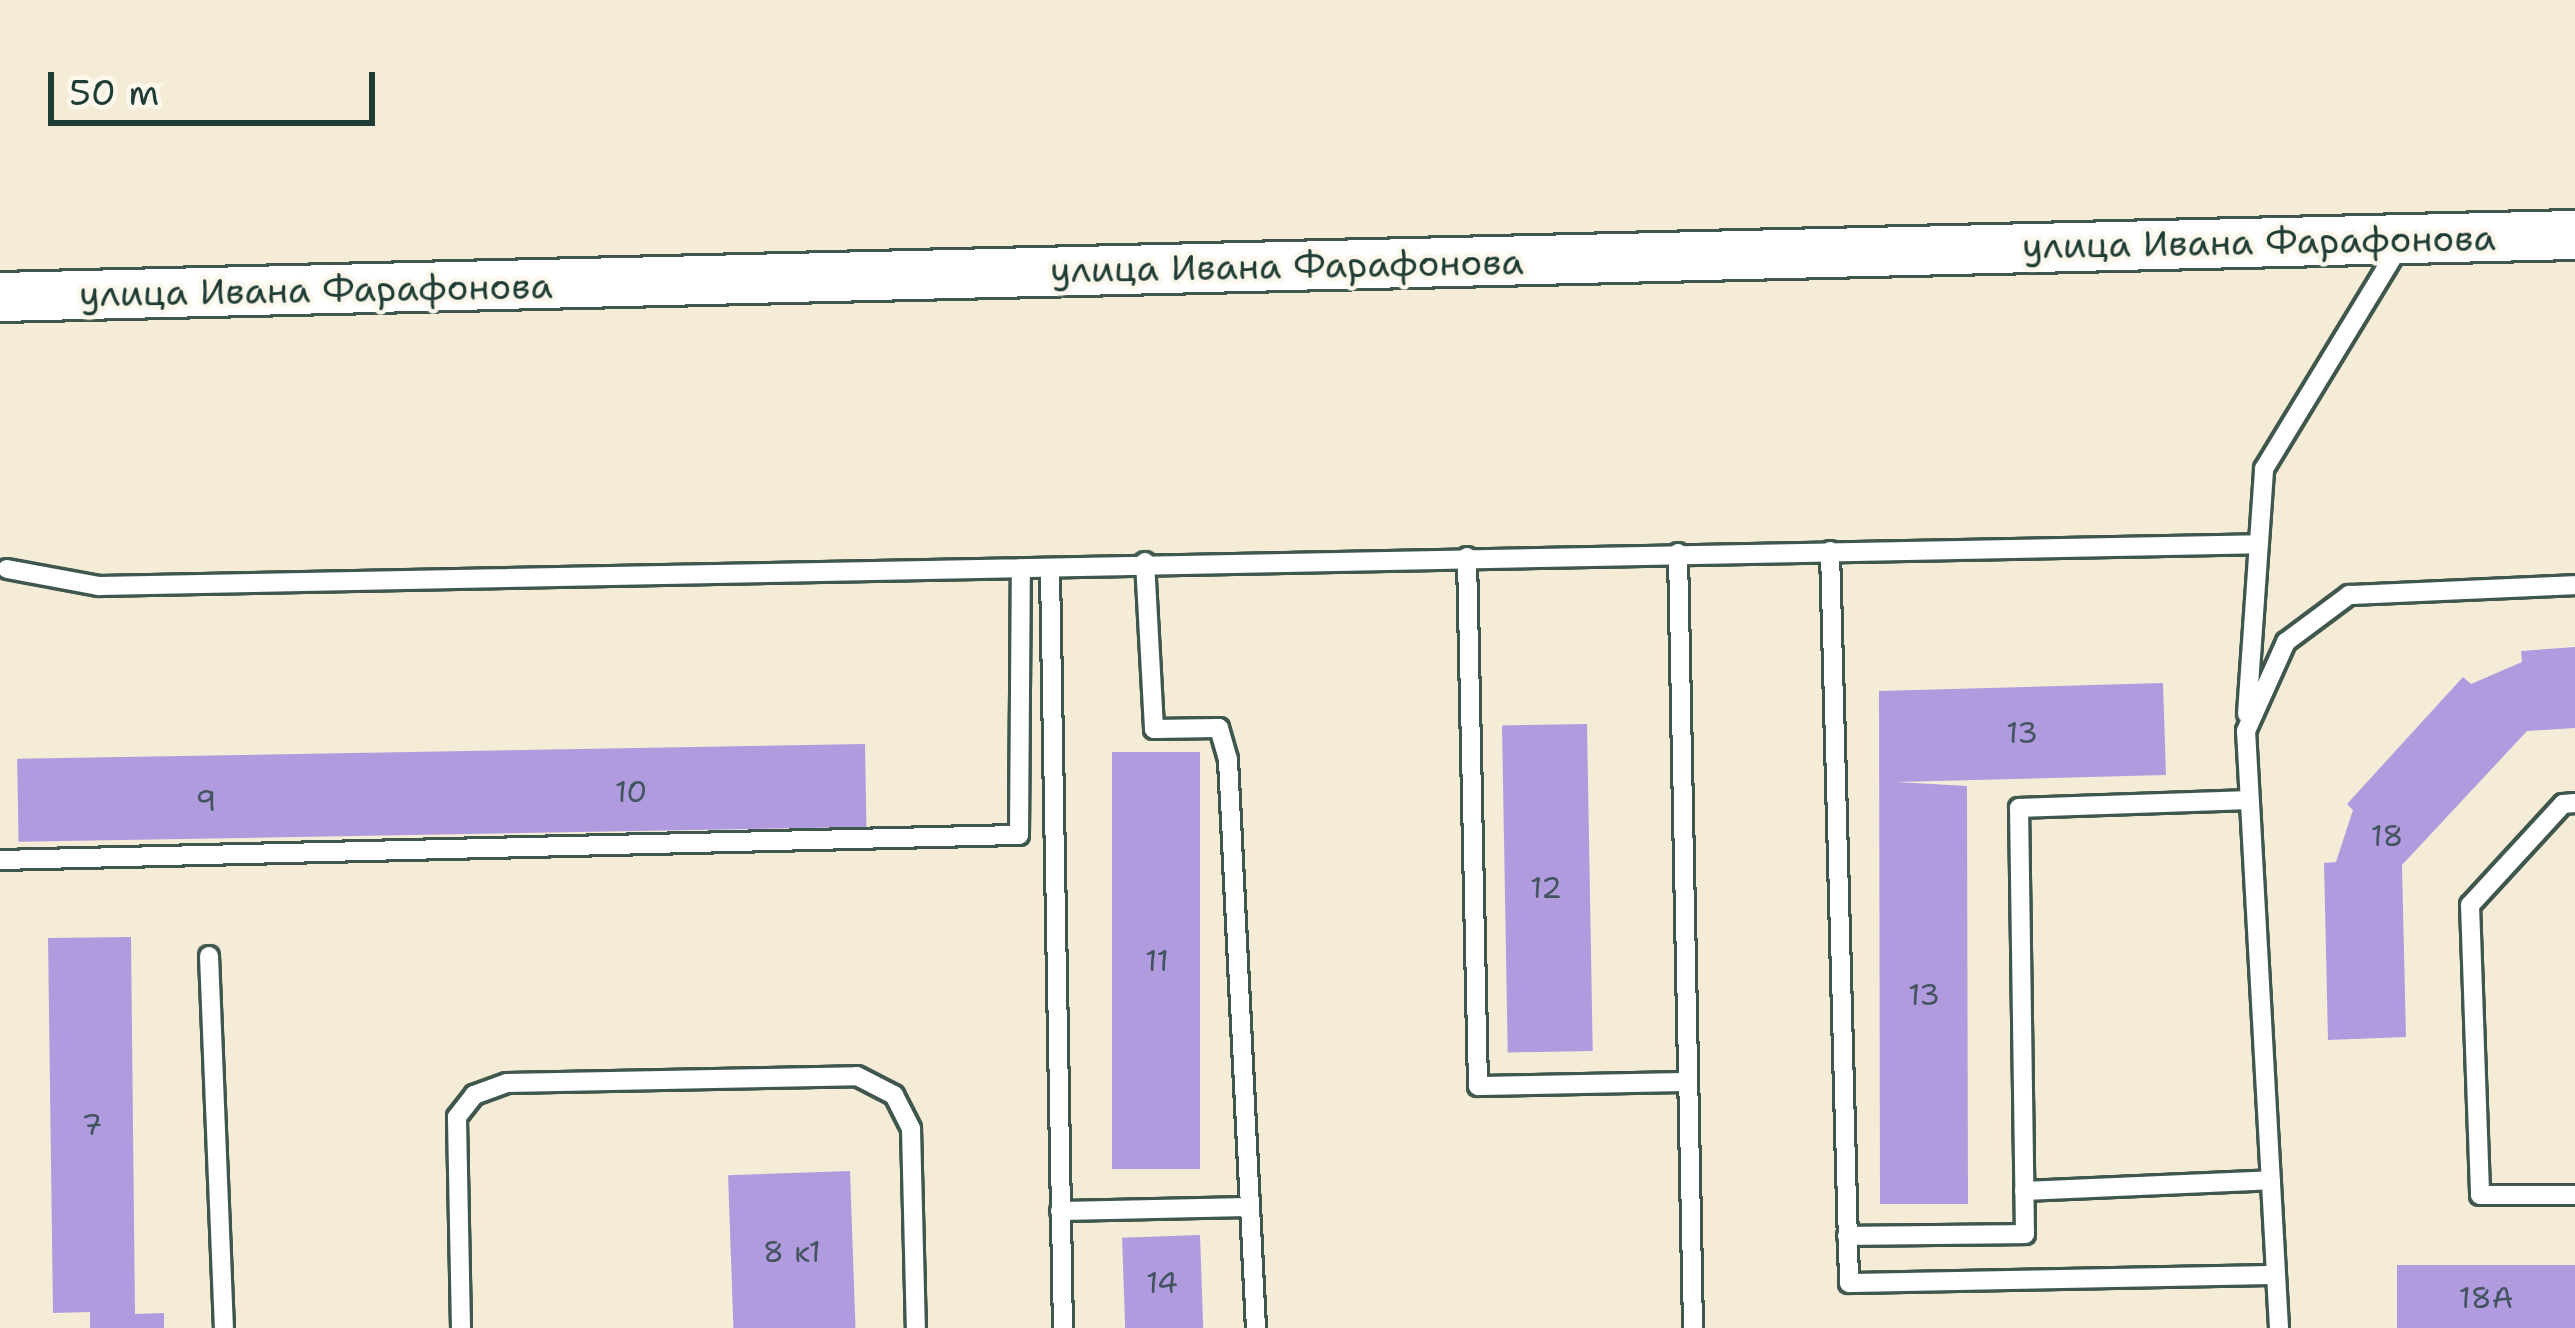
<!DOCTYPE html>
<html>
<head>
<meta charset="utf-8">
<style>
	body { margin:0 }
	#map { position:relative; width:2575px; height:1328px; overflow:hidden; background:#f5ecd7; font-family:"Shantell Sans",sans-serif }
	div>[style] { position:absolute }
	[style*='--x'] { left:calc(var(--x)*1px); top:calc(var(--y)*1px); width:calc(var(--w)*1px); rotate:calc(var(--a)*1deg) }
	.building>* { inset:0; background:#b09bdf; transform-origin:0 0 }
	.roads { filter:drop-shadow(3px 0 #3f574c) drop-shadow(-3px 0 #3f574c) drop-shadow(0 3px #3f574c) drop-shadow(0 -3px #3f574c) }
	.service>* { height:18px; margin:-9px; padding:0 9px; transform-origin:9px; border-radius:9px; background:#fff }
	.tertiary>* { height:48px; margin:-24px; padding:0 24px; transform-origin:24px; border-radius:24px; background:#fff }
	span { translate:-50% -50%; white-space:nowrap; text-align:center; line-height:1.15; -webkit-text-stroke:9px #fbf7ec; paint-order:stroke }
	.number-label { font-size:30px; color:#43545f }
	.number-label span { -webkit-text-stroke-width:0 }
	.street-label { font-size:36px; color:#1f3d34 }
	.scale { position:absolute; left:48px; top:72px; width:327px; height:54px; box-sizing:border-box; border:6px solid #1f3d34; border-top:0; padding-left:15px; font-size:36px; line-height:42px; white-space:nowrap; color:#1f3d34; -webkit-text-stroke:9px #fbf7ec; paint-order:stroke }
</style>
</head>
<body>
<div id="map">
	<div class="building">
		<i style="clip-path:polygon(2575px 647px,2575px 728px,2527px 731px,2402px 865px,2406px 1037px,2328px 1040px,2324px 863px,2336px 862px,2353px 810px,2347px 804px,2463px 677px,2471px 684px,2522px 662px,2521px 651px)"></i>
		<i style="clip-path:polygon(2163px 683px,2166px 775px,1896px 782px,1967px 786px,1968px 1204px,1880px 1204px,1879px 691px)"></i>
		<i style="left:1587px;top:724px;width:327px;height:85px;rotate:89deg"></i>
		<i style="left:865px;top:744px;width:83px;height:848px;rotate:89deg"></i>
		<i style="left:1112px;top:752px;width:88px;height:417px"></i>
		<i style="clip-path:polygon(131px 937px,135px 1314px,164px 1313px,164px 1328px,90px 1328px,90px 1312px,53px 1313px,48px 938px)"></i>
		<i style="left:850px;top:1171px;width:157px;height:122px;rotate:88deg"></i>
		<i style="left:1200px;top:1235px;width:93px;height:78px;rotate:88deg"></i>
		<i style="left:2575px;top:1265px;width:63px;height:178px;rotate:90deg"></i>
	</div>
	<div class="roads">
		<div class="service">
			<i style="--x:1830;--y:551;--w:732;--a:88.51"></i>
			<i style="--x:1849;--y:1283;--w:426;--a:-1.1"></i>
			<i style="--x:1678;--y:553;--w:775;--a:88.89"></i>
			<i style="--x:1467;--y:557;--w:529;--a:88.81"></i>
			<i style="--x:1478;--y:1086;--w:209;--a:-1.1"></i>
			<i style="--x:1145;--y:562;--w:167;--a:86.9"></i>
			<i style="--x:1154;--y:729;--w:65;--a:-0.9"></i>
			<i style="--x:1219;--y:728;--w:33;--a:74"></i>
			<i style="--x:1228;--y:760;--w:569;--a:87.18"></i>
			<i style="--x:7;--y:569;--w:94;--a:10.5"></i>
			<i style="--x:99;--y:586;--w:2160;--a:-1.11"></i>
			<i style="--x:1050;--y:571;--w:757;--a:89.02"></i>
			<i style="--x:2247;--y:714;--w:246;--a:-86"></i>
			<i style="--x:2264;--y:469;--w:260;--a:-58.7"></i>
			<i style="--x:2575;--y:803;--w:12;--a:175"></i>
			<i style="--x:2563;--y:804;--w:137;--a:132.6"></i>
			<i style="--x:2470;--y:905;--w:290;--a:88"></i>
			<i style="--x:2480;--y:1195;--w:95;--a:0"></i>
			<i style="--x:0;--y:860;--w:1019;--a:-1.41"></i>
			<i style="--x:1019;--y:835;--w:264;--a:-89.6"></i>
			<i style="--x:209;--y:956;--w:372;--a:87.7"></i>
			<i style="--x:2024;--y:1191;--w:247;--a:-2.5"></i>
			<i style="--x:1060;--y:1211;--w:190;--a:-1.2"></i>
			<i style="--x:1847;--y:1236;--w:178;--a:-0.6"></i>
			<i style="--x:2025;--y:1234;--w:426;--a:-90.8"></i>
			<i style="--x:2019;--y:808;--w:230;--a:-2"></i>
			<i style="--x:461;--y:1328;--w:211;--a:-91.1"></i>
			<i style="--x:457;--y:1117;--w:28;--a:-52"></i>
			<i style="--x:474;--y:1095;--w:35;--a:-20"></i>
			<i style="--x:507;--y:1083;--w:350;--a:-1.1"></i>
			<i style="--x:857;--y:1076;--w:42;--a:27.2"></i>
			<i style="--x:894;--y:1095;--w:38;--a:63"></i>
			<i style="--x:911;--y:1129;--w:199;--a:88.6"></i>
			<i style="--x:2279;--y:1328;--w:598;--a:-93.16"></i>
			<i style="--x:2246;--y:731;--w:98;--a:-65.8"></i>
			<i style="--x:2286;--y:642;--w:79;--a:-36.7"></i>
			<i style="--x:2349;--y:595;--w:226;--a:-2.5"></i>
		</div>
		<div class="tertiary">
			<i style="--x:0;--y:297;--w:2576;--a:-1.38"></i>
		</div>
	</div>
	<div class="number-label">
		<span style="left:2022px;top:733px">13</span>
		<span style="left:631px;top:792px">10</span>
		<span style="left:206px;top:801px">9</span>
		<span style="left:2387px;top:836px">18</span>
		<span style="left:1546px;top:888px">12</span>
		<span style="left:1157px;top:961px">11</span>
		<span style="left:1924px;top:995px">13</span>
		<span style="left:92px;top:1125px">7</span>
		<span style="left:792px;top:1252px">8 к1</span>
		<span style="left:1162px;top:1283px">14</span>
		<span style="left:2486px;top:1298px">18А</span>
	</div>
	<div class="street-label">
		<span style="left:2259px;top:242px;rotate:-1deg">улица Ивана Фарафонова</span>
		<span style="left:1287px;top:266px;rotate:-1deg">улица Ивана Фарафонова</span>
		<span style="left:316px;top:290px;rotate:-1deg">улица Ивана Фарафонова</span>
	</div>
	<div class="scale">50 m</div>
</div>
</body>
</html>
